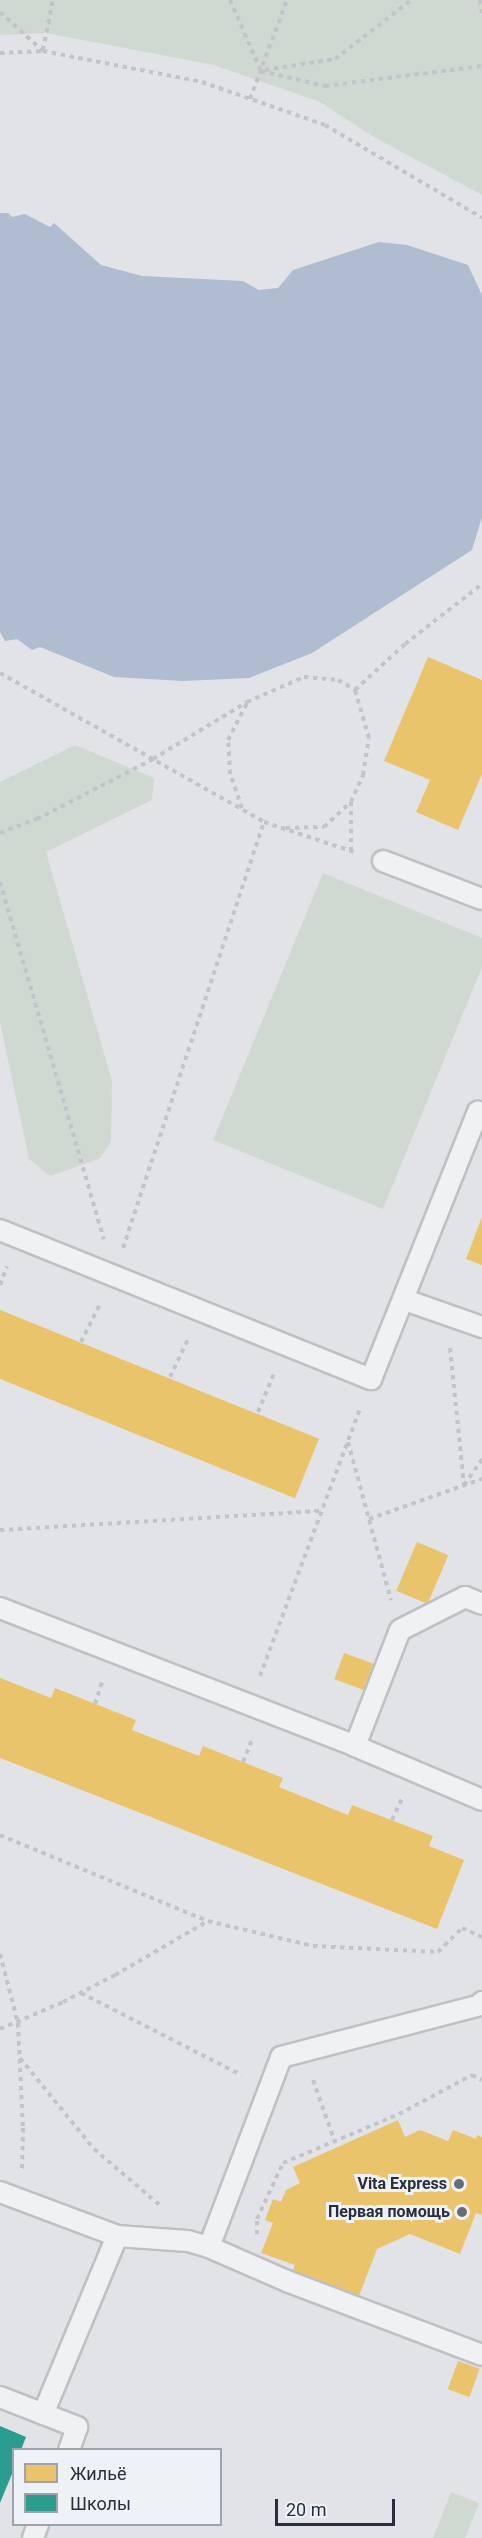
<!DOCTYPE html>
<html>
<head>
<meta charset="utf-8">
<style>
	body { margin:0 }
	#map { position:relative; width:482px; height:2538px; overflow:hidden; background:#e1e3e6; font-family:Roboto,sans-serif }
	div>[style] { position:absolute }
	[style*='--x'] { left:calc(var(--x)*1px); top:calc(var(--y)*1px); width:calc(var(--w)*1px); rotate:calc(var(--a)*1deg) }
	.green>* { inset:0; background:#d0d9d1 }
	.water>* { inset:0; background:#b0bcd0 }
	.homes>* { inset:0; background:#e9c46a; transform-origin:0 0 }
	.schools>* { inset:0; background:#2a9d8f }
	.path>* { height:4px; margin-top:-2px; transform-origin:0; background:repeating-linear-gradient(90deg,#c3c4c9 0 4.5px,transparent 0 9px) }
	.roads { filter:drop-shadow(2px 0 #bec0c3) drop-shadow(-2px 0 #bec0c3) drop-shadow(0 2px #bec0c3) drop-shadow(0 -2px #bec0c3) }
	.service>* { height:20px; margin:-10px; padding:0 10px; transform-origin:10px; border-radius:10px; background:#f0f1f3 }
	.dots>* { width:16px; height:16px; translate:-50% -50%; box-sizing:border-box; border:3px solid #eef1f5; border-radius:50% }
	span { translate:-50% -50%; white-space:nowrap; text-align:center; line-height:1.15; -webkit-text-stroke:6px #eef1f5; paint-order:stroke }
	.poi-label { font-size:16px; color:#282e3e; font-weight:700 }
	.right { translate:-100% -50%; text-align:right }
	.legend { position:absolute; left:12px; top:2448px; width:210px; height:78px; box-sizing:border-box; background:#eef1f5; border:2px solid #9fa3ac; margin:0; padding:8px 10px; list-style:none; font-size:18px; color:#282e3e }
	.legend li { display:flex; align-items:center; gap:12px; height:30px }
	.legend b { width:30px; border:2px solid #9fa3ac }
	.scale { position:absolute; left:275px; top:2499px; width:120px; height:27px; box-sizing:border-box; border:3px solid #282e3e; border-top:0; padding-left:8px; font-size:18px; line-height:21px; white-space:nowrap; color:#282e3e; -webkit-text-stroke:4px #eef1f5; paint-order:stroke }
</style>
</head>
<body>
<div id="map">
	<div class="green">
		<i style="clip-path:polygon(0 0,482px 0,482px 195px,372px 136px,320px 102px,214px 65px,46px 33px,0 35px)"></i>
		<i style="clip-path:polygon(75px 745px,154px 778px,152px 800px,46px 852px,112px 1081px,111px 1142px,99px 1159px,50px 1176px,29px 1159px,0 1022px,0 782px)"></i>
		<i style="clip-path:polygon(323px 873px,482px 938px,482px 967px,383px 1209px,213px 1140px)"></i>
		<i style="clip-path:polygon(451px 2492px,479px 2503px,465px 2538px,433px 2538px)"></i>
	</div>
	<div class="water">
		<i style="clip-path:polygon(0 213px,8px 213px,12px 217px,25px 214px,50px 227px,54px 223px,101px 265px,142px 276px,243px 281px,259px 290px,278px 288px,293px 270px,379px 242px,407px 245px,468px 265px,482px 295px,482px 517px,472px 550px,312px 653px,249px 678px,183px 681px,114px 677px,40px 647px,32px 650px,17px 639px,5px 641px,0 632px)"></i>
	</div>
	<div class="homes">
		<i style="clip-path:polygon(428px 657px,482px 680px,482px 774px,458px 830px,416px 812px,430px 780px,384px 761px)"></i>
		<i style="clip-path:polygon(482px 1217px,482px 1265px,466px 1259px)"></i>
		<i style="left:0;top:1310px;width:344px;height:64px;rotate:22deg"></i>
		<i style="left:417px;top:1542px;width:34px;height:53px;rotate:23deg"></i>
		<i style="left:344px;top:1653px;width:32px;height:28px;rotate:20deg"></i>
		<i style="clip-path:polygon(0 1678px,51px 1698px,55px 1688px,136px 1720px,132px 1730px,199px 1756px,203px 1746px,283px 1778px,279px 1787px,348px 1815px,352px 1805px,433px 1836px,429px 1846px,464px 1860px,437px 1929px,0 1758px)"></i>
		<i style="clip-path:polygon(398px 2120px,405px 2137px,420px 2130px,448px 2141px,453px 2130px,476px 2139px,477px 2135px,482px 2137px,482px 2213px,481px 2215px,476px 2213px,460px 2254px,410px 2234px,377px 2249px,357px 2301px,291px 2275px,295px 2265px,261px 2253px,273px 2223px,265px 2220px,273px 2199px,281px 2202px,286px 2190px,300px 2183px,293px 2167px)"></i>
		<i style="left:458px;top:2361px;width:23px;height:30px;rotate:20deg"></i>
	</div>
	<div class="schools">
		<i style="clip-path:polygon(0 2426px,26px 2437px,21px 2450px,14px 2450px,14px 2469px,0 2503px)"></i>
	</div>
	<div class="path">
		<i style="--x:230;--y:0;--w:77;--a:66.4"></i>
		<i style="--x:480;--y:0;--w:14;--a:82"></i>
		<i style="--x:0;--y:12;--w:58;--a:42.2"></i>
		<i style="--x:43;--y:50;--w:51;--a:-78.7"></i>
		<i style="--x:0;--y:53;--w:43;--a:-2.7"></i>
		<i style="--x:43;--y:51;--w:162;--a:11"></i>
		<i style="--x:202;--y:82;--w:130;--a:19.3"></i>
		<i style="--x:325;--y:125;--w:182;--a:30.6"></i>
		<i style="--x:265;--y:70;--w:71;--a:-8.9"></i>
		<i style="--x:335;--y:59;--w:96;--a:-37.8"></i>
		<i style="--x:261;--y:71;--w:66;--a:13.2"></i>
		<i style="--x:325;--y:86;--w:158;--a:-7.3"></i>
		<i style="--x:250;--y:99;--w:106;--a:-69.5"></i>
		<i style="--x:0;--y:673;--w:303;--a:29.4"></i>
		<i style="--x:264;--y:822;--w:95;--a:18.4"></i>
		<i style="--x:242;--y:808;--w:36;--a:-109"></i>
		<i style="--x:230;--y:774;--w:34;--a:-93"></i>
		<i style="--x:228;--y:740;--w:42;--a:-62.8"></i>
		<i style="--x:286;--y:828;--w:38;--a:-2"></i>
		<i style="--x:324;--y:827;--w:35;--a:-43"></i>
		<i style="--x:0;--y:833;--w:40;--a:-21"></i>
		<i style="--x:37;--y:819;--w:131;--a:-27.3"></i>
		<i style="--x:153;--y:759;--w:110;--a:-31.2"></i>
		<i style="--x:247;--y:702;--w:62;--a:-23.7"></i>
		<i style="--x:304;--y:677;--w:34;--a:5"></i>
		<i style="--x:338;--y:680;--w:20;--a:30"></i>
		<i style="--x:355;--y:690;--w:68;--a:-42.6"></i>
		<i style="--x:405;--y:644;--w:98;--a:-37.9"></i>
		<i style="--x:351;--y:851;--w:49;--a:-90"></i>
		<i style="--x:351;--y:802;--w:30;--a:-66"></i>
		<i style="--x:363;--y:775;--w:37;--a:-81"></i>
		<i style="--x:369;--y:738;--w:50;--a:-106.3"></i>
		<i style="--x:0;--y:882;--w:372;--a:73.8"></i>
		<i style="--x:123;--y:1248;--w:449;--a:-71.7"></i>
		<i style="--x:0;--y:1285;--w:20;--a:-70"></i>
		<i style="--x:81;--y:1342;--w:45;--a:-63.4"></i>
		<i style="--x:450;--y:1348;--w:138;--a:84.2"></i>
		<i style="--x:464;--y:1485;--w:32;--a:-55"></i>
		<i style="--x:170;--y:1377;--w:44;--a:-64.6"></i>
		<i style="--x:258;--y:1412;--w:44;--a:-67.5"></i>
		<i style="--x:348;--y:1442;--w:164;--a:74.8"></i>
		<i style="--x:369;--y:1519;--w:120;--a:-19.5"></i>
		<i style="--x:0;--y:1530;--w:323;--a:-3.4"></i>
		<i style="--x:260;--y:1676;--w:286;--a:-69.5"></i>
		<i style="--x:95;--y:1704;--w:26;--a:-72"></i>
		<i style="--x:243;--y:1762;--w:27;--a:-68"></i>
		<i style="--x:392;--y:1820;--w:23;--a:-65"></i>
		<i style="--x:0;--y:1835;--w:225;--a:22.5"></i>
		<i style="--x:208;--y:1921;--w:108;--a:13.4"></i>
		<i style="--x:313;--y:1946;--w:125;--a:2.7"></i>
		<i style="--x:438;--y:1952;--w:34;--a:-45"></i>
		<i style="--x:462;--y:1928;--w:22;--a:24"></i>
		<i style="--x:0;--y:1954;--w:71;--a:75.4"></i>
		<i style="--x:18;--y:2023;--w:105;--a:87.3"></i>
		<i style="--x:23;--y:2128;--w:41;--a:91.4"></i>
		<i style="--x:81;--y:1993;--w:180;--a:27.1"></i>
		<i style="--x:0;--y:2029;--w:69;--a:-23.2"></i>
		<i style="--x:63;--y:2002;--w:59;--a:-27.4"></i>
		<i style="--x:115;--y:1975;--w:108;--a:-30.1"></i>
		<i style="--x:20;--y:2058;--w:117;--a:50.9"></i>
		<i style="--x:94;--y:2149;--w:89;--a:40.5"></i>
		<i style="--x:313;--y:2080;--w:66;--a:70.5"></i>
		<i style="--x:257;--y:2234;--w:15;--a:-90"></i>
		<i style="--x:257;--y:2219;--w:62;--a:-65.1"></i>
		<i style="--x:283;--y:2163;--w:126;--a:-22.9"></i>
		<i style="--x:399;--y:2114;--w:83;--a:-28.1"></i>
		<i style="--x:472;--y:2075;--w:11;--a:27"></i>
	</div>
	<div class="roads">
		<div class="service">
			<i style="--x:383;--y:861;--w:106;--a:21"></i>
			<i style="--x:0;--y:1230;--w:400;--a:21.9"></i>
			<i style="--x:371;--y:1379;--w:288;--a:-68.2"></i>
			<i style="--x:478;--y:1112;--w:4;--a:14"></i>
			<i style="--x:405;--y:1300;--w:82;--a:19.3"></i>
			<i style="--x:0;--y:1608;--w:381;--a:21.2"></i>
			<i style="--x:355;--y:1746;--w:124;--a:-68.8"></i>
			<i style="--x:400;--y:1630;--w:73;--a:-26.9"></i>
			<i style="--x:465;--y:1597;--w:18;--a:22"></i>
			<i style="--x:355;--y:1746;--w:138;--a:23"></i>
			<i style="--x:0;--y:2192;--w:125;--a:20.6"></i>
			<i style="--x:117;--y:2236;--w:71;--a:4"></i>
			<i style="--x:188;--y:2241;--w:22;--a:16"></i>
			<i style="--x:209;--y:2247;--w:203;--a:-69.2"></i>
			<i style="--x:281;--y:2057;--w:207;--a:-14.6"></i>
			<i style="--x:481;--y:2005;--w:3;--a:-72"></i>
			<i style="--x:209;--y:2247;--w:87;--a:23.6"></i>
			<i style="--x:289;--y:2282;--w:206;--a:20.7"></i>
			<i style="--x:0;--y:2397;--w:83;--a:21.3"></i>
			<i style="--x:77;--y:2427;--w:24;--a:109"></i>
			<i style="--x:43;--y:2414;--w:193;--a:-67.4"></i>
			<i style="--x:33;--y:2538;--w:15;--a:-70"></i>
		</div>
	</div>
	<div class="dots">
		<i style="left:459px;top:2184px;background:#696d79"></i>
		<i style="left:462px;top:2212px;background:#696d79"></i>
	</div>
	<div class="poi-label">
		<span class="right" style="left:447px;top:2184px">Vita Express</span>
		<span class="right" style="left:450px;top:2212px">Первая помощь</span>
	</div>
	<ul class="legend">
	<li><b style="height:16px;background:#e9c46a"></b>Жильё</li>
	<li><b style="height:16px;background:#2a9d8f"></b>Школы</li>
	</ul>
	<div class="scale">20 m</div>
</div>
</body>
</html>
